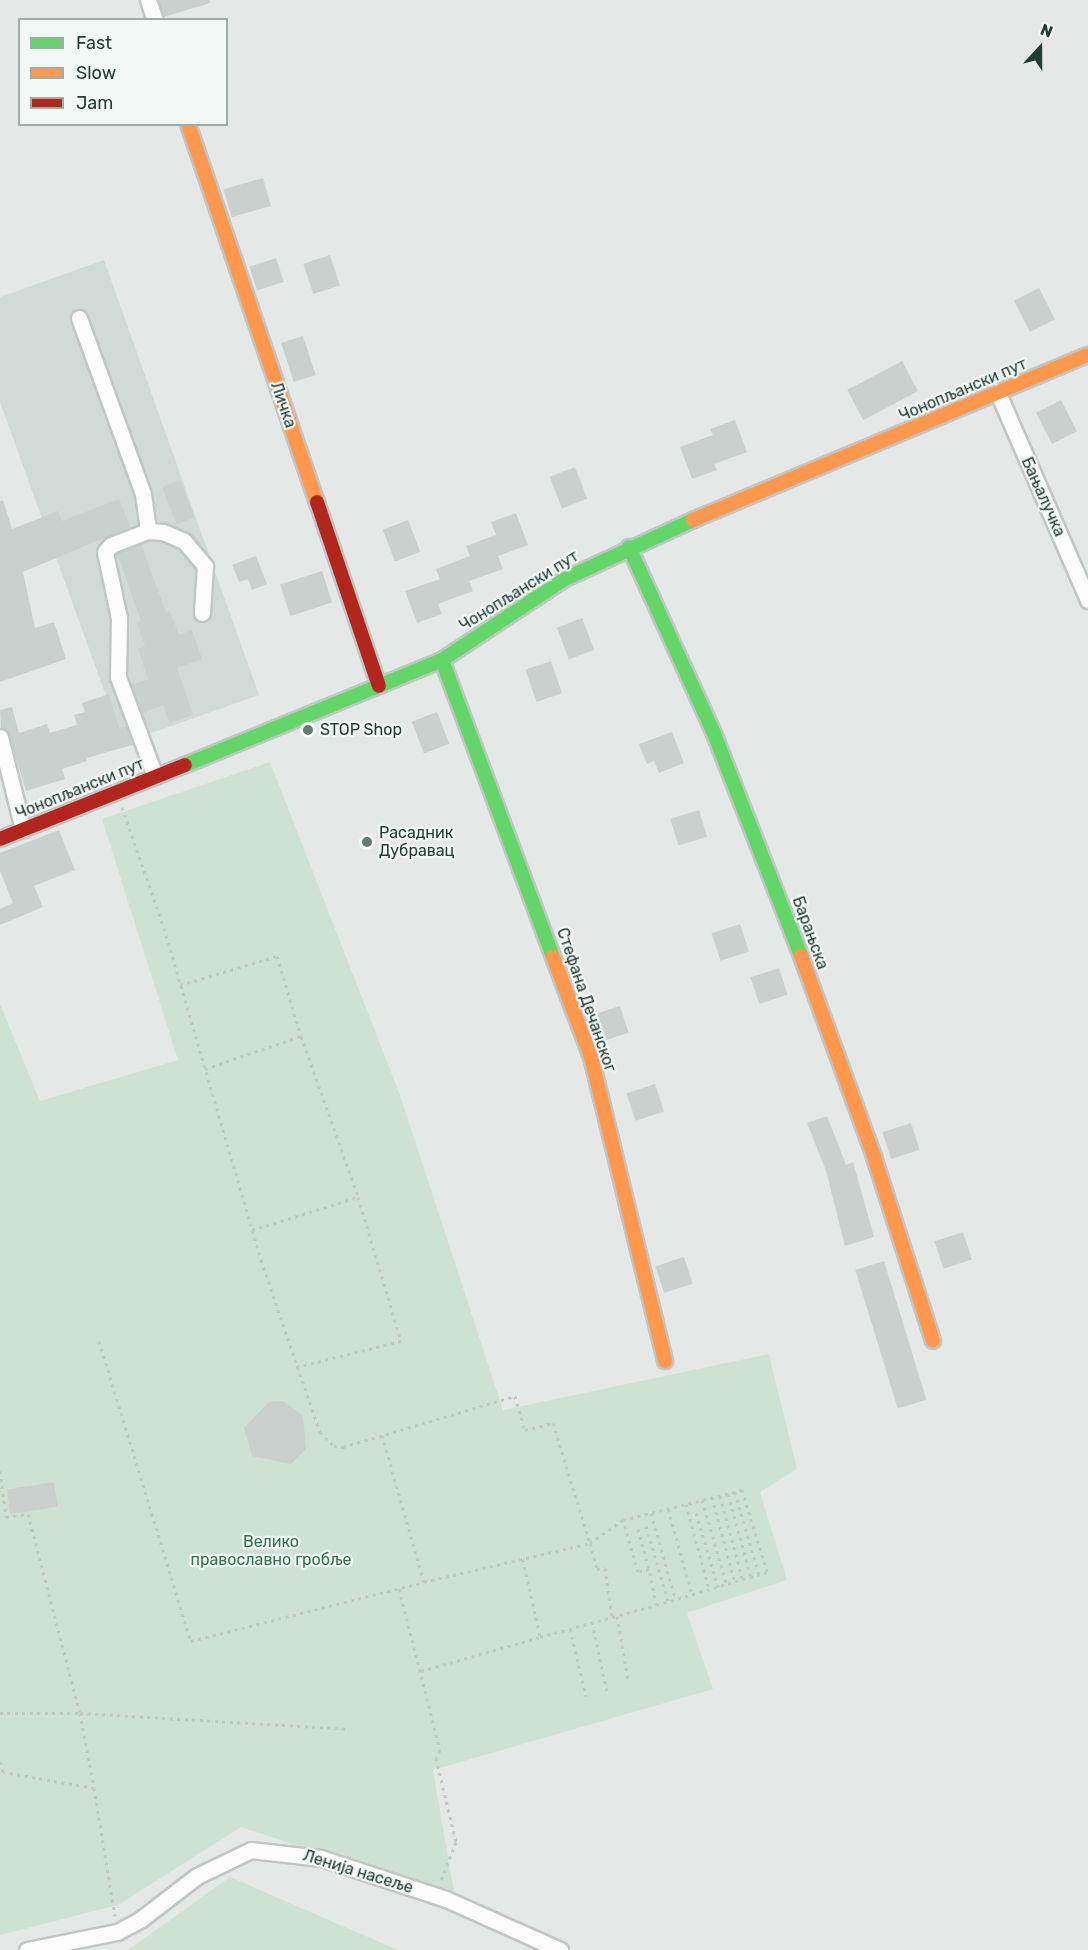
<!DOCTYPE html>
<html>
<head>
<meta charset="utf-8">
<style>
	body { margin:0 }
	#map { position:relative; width:1088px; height:1950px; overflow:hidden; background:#e4e9e7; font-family:Rubik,sans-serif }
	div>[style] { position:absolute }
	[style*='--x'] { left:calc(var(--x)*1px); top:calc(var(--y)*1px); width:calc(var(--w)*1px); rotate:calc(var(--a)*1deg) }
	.built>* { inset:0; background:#d1dad7 }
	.green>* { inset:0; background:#cde2d4 }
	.building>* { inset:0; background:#cad0ce; transform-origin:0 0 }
	.path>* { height:3px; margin-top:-1.5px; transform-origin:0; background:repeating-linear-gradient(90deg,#c1c9c5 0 3px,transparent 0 7.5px) }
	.roads { filter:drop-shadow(2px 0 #c1c6c4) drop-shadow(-2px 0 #c1c6c4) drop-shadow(0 2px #c1c6c4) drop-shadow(0 -2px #c1c6c4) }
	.street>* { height:15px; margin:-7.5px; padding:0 7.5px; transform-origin:7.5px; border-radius:7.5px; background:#fbfcfb }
	.fast>* { height:14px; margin:-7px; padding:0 7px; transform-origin:7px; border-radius:7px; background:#63d668 }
	.slow>* { height:14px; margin:-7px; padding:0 7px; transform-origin:7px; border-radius:7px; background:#ff974d }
	.jam>* { height:14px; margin:-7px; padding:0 7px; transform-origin:7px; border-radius:7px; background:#b3261e }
	.dots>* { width:16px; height:16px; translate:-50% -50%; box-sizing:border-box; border:3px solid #f2f8f5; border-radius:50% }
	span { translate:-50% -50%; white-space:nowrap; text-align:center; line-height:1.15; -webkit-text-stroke:4.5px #f2f8f5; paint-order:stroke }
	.street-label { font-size:16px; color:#223c35 }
	.poi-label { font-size:16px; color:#223c35 }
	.left { translate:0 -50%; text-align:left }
	.park-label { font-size:16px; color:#2c7348 }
	.legend { position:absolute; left:18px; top:18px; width:210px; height:108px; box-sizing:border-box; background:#f2f8f5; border:2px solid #9fada8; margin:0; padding:8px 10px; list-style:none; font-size:18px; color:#223c35 }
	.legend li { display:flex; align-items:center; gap:12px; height:30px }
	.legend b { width:30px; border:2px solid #9fada8 }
	.north { position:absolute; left:1010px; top:18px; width:60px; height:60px; -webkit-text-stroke:4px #f2f8f5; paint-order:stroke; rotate:21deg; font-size:16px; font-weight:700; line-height:24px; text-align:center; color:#223c35 }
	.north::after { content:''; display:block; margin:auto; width:21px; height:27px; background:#223c35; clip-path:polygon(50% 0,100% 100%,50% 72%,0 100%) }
</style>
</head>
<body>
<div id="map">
	<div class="built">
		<i style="clip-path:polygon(104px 260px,259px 695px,123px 743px,0 402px,0 297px)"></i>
	</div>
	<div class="green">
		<i style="clip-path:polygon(270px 762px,400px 1095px,503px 1410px,769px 1354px,797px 1469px,760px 1492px,787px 1580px,687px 1613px,713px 1689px,433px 1770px,455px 1898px,241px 1827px,118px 1905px,0 1935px,0 1004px,40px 1101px,178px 1060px,102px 819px)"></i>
		<i style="clip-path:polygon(230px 1877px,398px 1950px,128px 1950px)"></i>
	</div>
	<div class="building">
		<i style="clip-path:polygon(158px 0,210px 0,210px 3px,164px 17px)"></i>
		<i style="left:263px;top:178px;width:29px;height:41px;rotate:74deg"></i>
		<i style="left:330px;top:255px;width:32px;height:28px;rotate:72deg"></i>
		<i style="left:276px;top:258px;width:25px;height:28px;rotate:72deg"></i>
		<i style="left:1039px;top:288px;width:35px;height:28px;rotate:63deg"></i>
		<i style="left:303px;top:336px;width:41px;height:23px;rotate:72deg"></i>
		<i style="left:902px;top:361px;width:34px;height:62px;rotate:62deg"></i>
		<i style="left:1061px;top:400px;width:35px;height:28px;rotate:63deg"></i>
		<i style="clip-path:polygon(735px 420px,747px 452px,714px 464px,717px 470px,692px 479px,680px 447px,713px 435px,710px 429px)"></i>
		<i style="left:575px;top:467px;width:34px;height:27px;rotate:69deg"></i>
		<i style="left:180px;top:480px;width:40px;height:19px;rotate:69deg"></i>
		<i style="clip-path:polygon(119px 499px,130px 527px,23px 572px,35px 628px,54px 622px,66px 659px,0 682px,0 501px,3px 500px,12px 529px,58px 511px,62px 521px)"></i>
		<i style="clip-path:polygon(516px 513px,528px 545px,498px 556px,503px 569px,469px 581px,473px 591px,438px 604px,442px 614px,417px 623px,405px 591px,440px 579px,436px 569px,470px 556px,466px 546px,496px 535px,491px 522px)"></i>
		<i style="left:408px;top:520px;width:34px;height:27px;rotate:69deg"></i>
		<i style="clip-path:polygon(141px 544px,166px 612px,170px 611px,179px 635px,192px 630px,202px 659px,177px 668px,193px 715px,170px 723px,163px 705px,142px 713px,131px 685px,148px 679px,138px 649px,145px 646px,137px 623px,141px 621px,117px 553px)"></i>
		<i style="clip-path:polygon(256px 556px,267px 584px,252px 590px,248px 579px,239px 582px,232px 565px)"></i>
		<i style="left:322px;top:571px;width:33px;height:44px;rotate:72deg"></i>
		<i style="left:582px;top:618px;width:34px;height:27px;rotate:69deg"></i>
		<i style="left:551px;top:661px;width:34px;height:27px;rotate:71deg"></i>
		<i style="clip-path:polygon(109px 694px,119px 728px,126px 726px,133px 745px,86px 758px,87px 761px,62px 769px,65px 779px,26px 791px,9px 735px,1px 728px,0 710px,12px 707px,19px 733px,47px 724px,50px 733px,77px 725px,74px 715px,85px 712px,82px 703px)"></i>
		<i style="left:437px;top:712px;width:34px;height:27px;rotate:69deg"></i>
		<i style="clip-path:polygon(672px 732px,684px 763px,659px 773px,654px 761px,647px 764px,639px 744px)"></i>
		<i style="left:699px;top:810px;width:28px;height:30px;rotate:73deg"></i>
		<i style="clip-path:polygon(59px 830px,75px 870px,34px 886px,43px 907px,0 925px,0 909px,13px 903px,0 871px,0 853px)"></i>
		<i style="left:740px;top:924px;width:29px;height:30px;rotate:72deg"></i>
		<i style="left:779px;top:968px;width:28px;height:30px;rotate:72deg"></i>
		<i style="left:620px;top:1006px;width:28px;height:30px;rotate:72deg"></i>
		<i style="left:655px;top:1084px;width:29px;height:30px;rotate:72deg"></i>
		<i style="clip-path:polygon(827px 1116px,846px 1165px,853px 1162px,874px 1237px,845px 1246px,826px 1171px,807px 1123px)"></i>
		<i style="left:911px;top:1123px;width:28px;height:30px;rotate:72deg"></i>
		<i style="left:963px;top:1232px;width:29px;height:30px;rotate:72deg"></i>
		<i style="left:684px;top:1257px;width:28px;height:30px;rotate:72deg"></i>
		<i style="left:884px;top:1261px;width:145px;height:30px;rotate:73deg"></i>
		<i style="clip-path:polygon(283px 1401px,303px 1416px,306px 1449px,291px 1464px,252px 1456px,244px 1428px,269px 1402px)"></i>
		<i style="left:54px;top:1482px;width:25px;height:48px;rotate:81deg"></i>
	</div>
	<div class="path">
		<i style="--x:122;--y:807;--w:128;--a:70.9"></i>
		<i style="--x:164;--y:928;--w:346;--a:73.7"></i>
		<i style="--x:261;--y:1260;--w:182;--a:71.1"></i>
		<i style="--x:320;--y:1432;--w:20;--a:45"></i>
		<i style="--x:334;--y:1446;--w:9;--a:6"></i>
		<i style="--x:343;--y:1447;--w:179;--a:-16.5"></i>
		<i style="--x:515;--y:1396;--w:35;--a:74"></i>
		<i style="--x:525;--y:1430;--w:29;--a:-14"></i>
		<i style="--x:553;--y:1423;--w:126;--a:72.9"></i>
		<i style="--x:590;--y:1543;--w:40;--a:-34.9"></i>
		<i style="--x:623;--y:1520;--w:123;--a:-14.1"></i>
		<i style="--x:742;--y:1490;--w:86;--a:73"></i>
		<i style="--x:767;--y:1572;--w:116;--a:163.4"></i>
		<i style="--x:180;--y:985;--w:101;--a:-16.6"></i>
		<i style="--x:277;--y:956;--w:84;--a:73.3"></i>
		<i style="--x:205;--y:1069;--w:102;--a:-19"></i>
		<i style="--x:301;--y:1036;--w:170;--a:70.4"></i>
		<i style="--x:252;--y:1230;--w:111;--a:-17.3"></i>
		<i style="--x:358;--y:1197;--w:150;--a:73.4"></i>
		<i style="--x:401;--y:1341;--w:108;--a:166.1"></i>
		<i style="--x:99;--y:1341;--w:314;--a:73"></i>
		<i style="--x:191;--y:1641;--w:240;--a:-14.2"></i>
		<i style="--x:382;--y:1435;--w:153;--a:74.1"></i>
		<i style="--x:424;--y:1582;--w:171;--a:-13.2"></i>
		<i style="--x:590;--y:1543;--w:27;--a:75"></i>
		<i style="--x:597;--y:1569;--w:8;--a:-7"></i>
		<i style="--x:605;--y:1568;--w:49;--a:81.9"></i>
		<i style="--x:0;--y:1471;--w:46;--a:82.6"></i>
		<i style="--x:6;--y:1517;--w:22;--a:-8"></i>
		<i style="--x:28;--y:1514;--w:206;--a:75.4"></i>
		<i style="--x:80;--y:1713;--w:266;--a:3.4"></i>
		<i style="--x:735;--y:1492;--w:86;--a:73.9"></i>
		<i style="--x:728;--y:1494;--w:87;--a:74.7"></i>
		<i style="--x:720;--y:1496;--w:88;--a:74.9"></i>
		<i style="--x:712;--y:1497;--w:89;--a:75"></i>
		<i style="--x:702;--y:1500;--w:90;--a:73.8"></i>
		<i style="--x:686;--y:1504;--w:88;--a:74.9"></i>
		<i style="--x:668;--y:1509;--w:88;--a:74.2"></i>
		<i style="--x:651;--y:1513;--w:88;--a:74.2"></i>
		<i style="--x:696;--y:1513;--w:77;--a:73.4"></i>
		<i style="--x:646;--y:1526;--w:78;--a:73.7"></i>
		<i style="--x:638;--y:1529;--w:41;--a:74.6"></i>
		<i style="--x:523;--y:1559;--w:80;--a:77.7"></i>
		<i style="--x:540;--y:1637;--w:120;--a:-15.4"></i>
		<i style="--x:656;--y:1605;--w:37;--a:-101"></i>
		<i style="--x:649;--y:1569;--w:11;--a:165"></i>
		<i style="--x:638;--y:1572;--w:54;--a:-106.1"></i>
		<i style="--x:399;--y:1589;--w:166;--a:75.7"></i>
		<i style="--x:440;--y:1750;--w:9;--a:117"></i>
		<i style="--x:436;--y:1758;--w:86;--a:76.6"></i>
		<i style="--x:456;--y:1842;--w:44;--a:111.3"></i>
		<i style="--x:617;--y:1616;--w:64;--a:80.1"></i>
		<i style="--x:592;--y:1622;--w:72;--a:77.9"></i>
		<i style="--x:570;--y:1629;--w:69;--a:76.6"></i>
		<i style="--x:421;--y:1671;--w:124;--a:-15.9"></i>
		<i style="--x:0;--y:1713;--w:80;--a:0"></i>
		<i style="--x:80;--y:1713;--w:76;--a:79.4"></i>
		<i style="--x:94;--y:1788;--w:92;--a:-170"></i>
		<i style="--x:3;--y:1772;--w:11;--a:-105"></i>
		<i style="--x:94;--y:1788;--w:130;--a:80.7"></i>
	</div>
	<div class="roads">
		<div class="street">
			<i style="--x:148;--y:0;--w:21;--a:71"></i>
			<i style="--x:79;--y:318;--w:187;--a:70"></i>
			<i style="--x:143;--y:494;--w:37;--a:82"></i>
			<i style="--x:998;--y:393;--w:226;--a:66.5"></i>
			<i style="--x:0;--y:737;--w:95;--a:76"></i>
			<i style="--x:155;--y:776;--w:106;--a:-110.5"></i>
			<i style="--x:118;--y:677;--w:59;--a:-89"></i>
			<i style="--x:119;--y:618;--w:67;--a:-102"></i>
			<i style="--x:105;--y:552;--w:9;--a:-49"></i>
			<i style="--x:111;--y:545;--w:40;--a:-21"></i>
			<i style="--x:148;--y:531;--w:15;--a:4"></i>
			<i style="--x:163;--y:532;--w:23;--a:23"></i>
			<i style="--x:184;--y:541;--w:33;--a:50"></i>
			<i style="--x:205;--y:566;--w:47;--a:93.7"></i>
			<i style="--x:27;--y:1950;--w:92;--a:-11.3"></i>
			<i style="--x:117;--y:1932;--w:27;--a:-28"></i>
			<i style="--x:141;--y:1919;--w:71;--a:-37.5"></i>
			<i style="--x:197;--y:1876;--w:60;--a:-25.7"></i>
			<i style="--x:251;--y:1850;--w:70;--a:6.5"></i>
			<i style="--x:321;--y:1858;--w:132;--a:18.2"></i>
			<i style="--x:446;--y:1899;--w:125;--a:24.1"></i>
		</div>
		<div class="fast">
			<i style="--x:629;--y:547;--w:202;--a:65.5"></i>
			<i style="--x:713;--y:731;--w:242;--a:68.6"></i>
			<i style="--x:442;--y:660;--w:317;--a:69.5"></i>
			<i style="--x:185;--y:765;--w:278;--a:-22.2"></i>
			<i style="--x:442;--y:660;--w:147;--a:-33.4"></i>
			<i style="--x:565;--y:579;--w:141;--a:-24.7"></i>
		</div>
		<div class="slow">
			<i style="--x:188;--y:124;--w:399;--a:71.2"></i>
			<i style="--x:693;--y:520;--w:428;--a:-22.7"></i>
			<i style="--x:801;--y:956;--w:214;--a:70"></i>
			<i style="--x:874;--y:1157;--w:193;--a:72.2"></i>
			<i style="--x:553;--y:957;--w:107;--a:69.2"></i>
			<i style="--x:591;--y:1057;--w:313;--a:76.3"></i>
		</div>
		<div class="jam">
			<i style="--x:317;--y:502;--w:194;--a:71.4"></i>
			<i style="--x:0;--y:839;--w:199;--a:-21.8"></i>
		</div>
	</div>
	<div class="dots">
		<i style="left:308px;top:730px;background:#667973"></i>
		<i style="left:367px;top:842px;background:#667973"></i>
	</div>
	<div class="street-label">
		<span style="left:963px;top:390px;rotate:-23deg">Чонопљански пут</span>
		<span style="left:283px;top:405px;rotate:71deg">Личка</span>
		<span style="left:1043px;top:497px;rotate:66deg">Бањалучка</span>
		<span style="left:519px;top:591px;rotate:-32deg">Чонопљански пут</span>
		<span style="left:80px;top:789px;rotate:-22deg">Чонопљански пут</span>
		<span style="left:810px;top:933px;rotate:70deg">Барањска</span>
		<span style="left:586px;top:1000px;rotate:71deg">Стефана Дечанског</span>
		<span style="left:358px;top:1872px;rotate:17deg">Ленија насеље</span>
	</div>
	<div class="poi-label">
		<span class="left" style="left:320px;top:730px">STOP Shop</span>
		<span class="left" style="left:379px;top:842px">Расадник<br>Дубравац</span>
	</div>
	<div class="park-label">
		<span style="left:271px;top:1551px">Велико<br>православно гробље</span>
	</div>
	<ul class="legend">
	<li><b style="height:8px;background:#63d668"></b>Fast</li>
	<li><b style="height:8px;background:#ff974d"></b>Slow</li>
	<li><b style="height:8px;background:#b3261e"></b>Jam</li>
	</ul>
	<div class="north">N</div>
</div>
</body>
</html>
